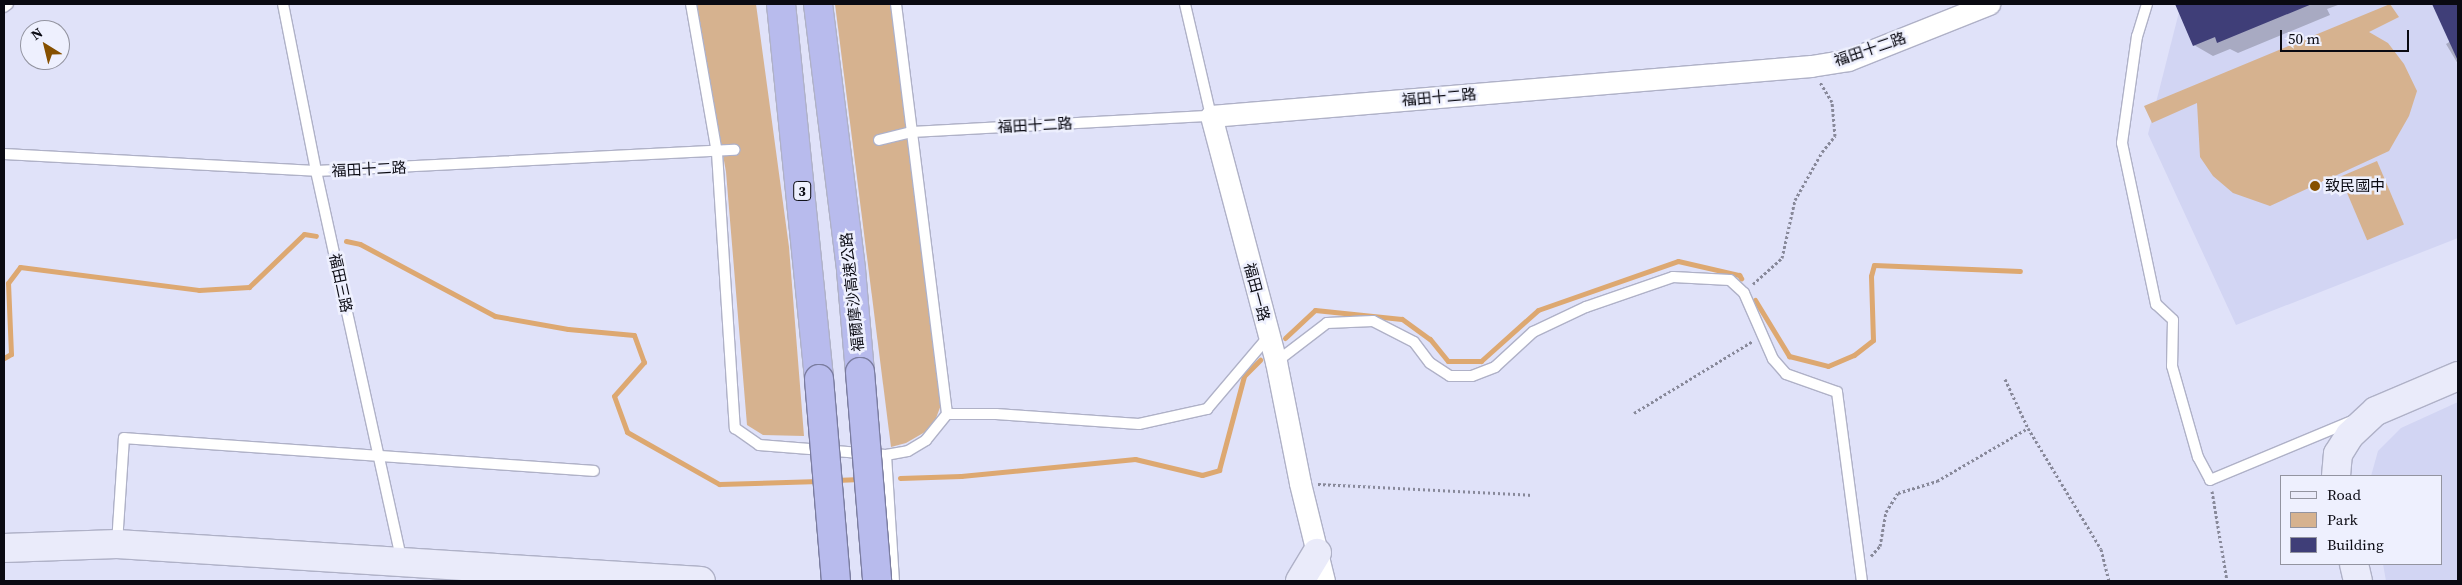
<!DOCTYPE html>
<html>
<head>
<meta charset="utf-8">
<style>
	body { margin:0 }
	#map { position:relative; width:2462px; height:585px; overflow:hidden; background:#e0e2f9; font-family:"Source Serif 4","Noto Sans TC",serif }
	div>[style] { position:absolute }
	[style*='--x'] { left:calc(var(--x)*1px); top:calc(var(--y)*1px); width:calc(var(--w)*1px); rotate:calc(var(--a)*1deg) }
	.built>* { inset:0; background:#d2d5f3 }
	.green>* { inset:0; background:#d6b28f; transform-origin:0 0 }
	.shadow>* { inset:0; background:#0003 }
	.stream>* { height:5px; margin:-2.5px; padding:0 2.5px; transform-origin:2.5px; border-radius:2.5px; background:#dda871 }
	.building>* { inset:0; background:#3f3e78 }
	.path>* { height:3px; margin-top:-1.5px; transform-origin:0; background:repeating-linear-gradient(90deg,#88899a 0 2.5px,transparent 0 5px) }
	.roads { filter:drop-shadow(1px 0 #afb1c7) drop-shadow(-1px 0 #afb1c7) drop-shadow(0 1px #afb1c7) drop-shadow(0 -1px #afb1c7) }
	.lane>* { height:10px; margin:-5px; padding:0 5px; transform-origin:5px; border-radius:5px; background:#fff }
	.street>* { height:21px; margin:-10.5px; padding:0 10.5px; transform-origin:10.5px; border-radius:10.5px; background:#fff }
	.secondary>* { height:28px; margin:-14px; padding:0 14px; transform-origin:14px; border-radius:14px; background:#eaebfa }
	.highway>* { height:28px; margin:-14px; padding:0 14px; transform-origin:14px; border-radius:14px; background:#b8bbed }
	.bridges { filter:drop-shadow(1px 0 #7b7da0) drop-shadow(-1px 0 #7b7da0) drop-shadow(0 1px #7b7da0) drop-shadow(0 -1px #7b7da0) }
	.highway-bridge>* { height:28px; margin:-14px; padding:0 14px; transform-origin:14px; border-radius:14px; background:#b8bbed }
	.dots>* { width:14px; height:14px; translate:-50% -50%; box-sizing:border-box; border:2px solid #eef0fe; border-radius:50% }
	span { translate:-50% -50%; white-space:nowrap; text-align:center; line-height:1.15; -webkit-text-stroke:5px #eef0fe; paint-order:stroke }
	.shield-label span { padding:1px 4px; background:#eef0fe; border:1px solid; border-radius:4px; -webkit-text-stroke-width:0 }
	.shield-label { font-size:14px; color:#0a0a12; font-weight:700 }
	.street-label { font-size:15px; color:#0a0a12 }
	.poi-label { font-size:15px; color:#0a0a12 }
	.left { translate:0 -50%; text-align:left }
	.frame { position:absolute; inset:0; border:5px solid #0a0a12; pointer-events:none }
	.legend { position:absolute; left:2280px; top:475px; width:162px; height:90px; box-sizing:border-box; background:#eef0fe; border:1px solid #9394a0; margin:0; padding:6px 9px; list-style:none; font-size:15px; color:#0a0a12 }
	.legend li { display:flex; align-items:center; gap:10px; height:25px }
	.legend b { width:25px; border:1px solid #9394a0 }
	.north { position:absolute; left:20px; top:20px; width:50px; height:50px; box-sizing:border-box; background:#eef0fe; border:1px solid #9394a0; border-radius:50%; rotate:324deg; font-size:14px; font-weight:700; line-height:20px; text-align:center; color:#0a0a12 }
	.north::after { content:''; display:block; margin:auto; width:18px; height:22px; background:#865000; clip-path:polygon(50% 0,100% 100%,50% 72%,0 100%) }
	.scale { position:absolute; left:2280px; top:30px; width:129px; height:22px; box-sizing:border-box; border:2px solid #0a0a12; border-top:0; padding-left:6px; font-size:15px; line-height:18px; white-space:nowrap; color:#0a0a12; -webkit-text-stroke:4px #eef0fe; paint-order:stroke }
</style>
</head>
<body>
<div id="map">
	<div class="built">
		<i style="clip-path:polygon(2181px 4px,2458px 4px,2458px 238px,2236px 325px,2148px 134px)"></i>
		<i style="clip-path:polygon(2458px 402px,2458px 581px,2386px 581px,2383px 564px,2441px 564px,2441px 476px,2371px 476px,2378px 451px,2401px 428px)"></i>
	</div>
	<div class="green">
		<i style="clip-path:polygon(697px 4px,756px 4px,789px 247px,804px 436px,763px 435px,747px 425px,726px 172px)"></i>
		<i style="clip-path:polygon(835px 4px,892px 4px,942px 402px,935px 421px,925px 432px,906px 443px,891px 447px)"></i>
		<i style="clip-path:polygon(2390px 4px,2399px 17px,2369px 32px,2388px 43px,2404px 64px,2417px 91px,2409px 116px,2389px 151px,2270px 206px,2233px 193px,2213px 176px,2200px 157px,2197px 103px,2152px 123px,2144px 106px)"></i>
		<i style="left:2377px;top:161px;width:69px;height:40px;rotate:67deg"></i>
	</div>
	<div class="shadow">
		<i style="clip-path:polygon(2177px 4px,2338px 4px,2338px 5px,2327px 9px,2330px 15px,2238px 53px,2230px 49px,2213px 56px,2194px 45px)"></i>
		<i style="clip-path:polygon(2434px 4px,2458px 4px,2458px 64px,2446px 44px,2451px 41px)"></i>
	</div>
	<div class="stream">
		<i style="--x:346;--y:241;--w:14;--a:12"></i>
		<i style="--x:360;--y:244;--w:153;--a:28.1"></i>
		<i style="--x:495;--y:316;--w:74;--a:10.1"></i>
		<i style="--x:568;--y:329;--w:66;--a:5.2"></i>
		<i style="--x:634;--y:335;--w:29;--a:70"></i>
		<i style="--x:644;--y:362;--w:45;--a:131.4"></i>
		<i style="--x:614;--y:396;--w:38;--a:70"></i>
		<i style="--x:627;--y:432;--w:106;--a:29.5"></i>
		<i style="--x:719;--y:484;--w:100;--a:-1.7"></i>
		<i style="--x:1755;--y:300;--w:66;--a:58.7"></i>
		<i style="--x:1789;--y:356;--w:40;--a:14.4"></i>
		<i style="--x:1828;--y:366;--w:28;--a:-23"></i>
		<i style="--x:1854;--y:355;--w:24;--a:-38"></i>
		<i style="--x:1873;--y:340;--w:64;--a:-91.8"></i>
		<i style="--x:1871;--y:276;--w:11;--a:-75"></i>
		<i style="--x:1874;--y:265;--w:146;--a:2.4"></i>
		<i style="--x:1285;--y:338;--w:41;--a:-43"></i>
		<i style="--x:1315;--y:310;--w:87;--a:5.9"></i>
		<i style="--x:1402;--y:319;--w:34;--a:36"></i>
		<i style="--x:1430;--y:339;--w:28;--a:51"></i>
		<i style="--x:1448;--y:361;--w:33;--a:0"></i>
		<i style="--x:1481;--y:361;--w:76;--a:-41.8"></i>
		<i style="--x:1538;--y:310;--w:148;--a:-19.3"></i>
		<i style="--x:1678;--y:261;--w:63;--a:12.9"></i>
		<i style="--x:1739;--y:275;--w:4;--a:56"></i>
		<i style="--x:4;--y:358;--w:8;--a:-30"></i>
		<i style="--x:11;--y:354;--w:71;--a:-92.4"></i>
		<i style="--x:8;--y:283;--w:20;--a:-53"></i>
		<i style="--x:20;--y:267;--w:180;--a:7.3"></i>
		<i style="--x:199;--y:290;--w:50;--a:-3.4"></i>
		<i style="--x:249;--y:287;--w:76;--a:-43.9"></i>
		<i style="--x:304;--y:234;--w:12;--a:9"></i>
		<i style="--x:900;--y:478;--w:61;--a:-1.9"></i>
		<i style="--x:961;--y:476;--w:175;--a:-5.6"></i>
		<i style="--x:1135;--y:459;--w:69;--a:13.4"></i>
		<i style="--x:1202;--y:475;--w:18;--a:-16"></i>
		<i style="--x:1219;--y:470;--w:97;--a:-75.1"></i>
		<i style="--x:1244;--y:376;--w:23;--a:-45"></i>
		<i style="--x:835;--y:480;--w:26;--a:-2"></i>
	</div>
	<div class="building">
		<i style="clip-path:polygon(2175px 4px,2312px 4px,2217px 43px,2215px 37px,2193px 46px)"></i>
		<i style="clip-path:polygon(2432px 4px,2458px 4px,2458px 61px)"></i>
	</div>
	<div class="path">
		<i style="--x:1753;--y:284;--w:39;--a:-42"></i>
		<i style="--x:1782;--y:258;--w:59;--a:-77.4"></i>
		<i style="--x:1795;--y:200;--w:55;--a:-60.6"></i>
		<i style="--x:1822;--y:152;--w:21;--a:-51"></i>
		<i style="--x:1835;--y:136;--w:34;--a:-95"></i>
		<i style="--x:1832;--y:102;--w:23;--a:-121"></i>
		<i style="--x:2005;--y:379;--w:54;--a:64.9"></i>
		<i style="--x:2028;--y:428;--w:141;--a:58.9"></i>
		<i style="--x:2101;--y:549;--w:33;--a:76"></i>
		<i style="--x:1634;--y:413;--w:139;--a:-31.2"></i>
		<i style="--x:1318;--y:484;--w:215;--a:2.9"></i>
		<i style="--x:2212;--y:491;--w:91;--a:80.5"></i>
		<i style="--x:1871;--y:556;--w:13;--a:-48"></i>
		<i style="--x:1880;--y:546;--w:35;--a:-80"></i>
		<i style="--x:1886;--y:512;--w:22;--a:-58"></i>
		<i style="--x:1898;--y:493;--w:41;--a:-17.1"></i>
		<i style="--x:1937;--y:481;--w:105;--a:-30.2"></i>
	</div>
	<div class="roads">
		<div class="lane">
			<i style="--x:283;--y:4;--w:170;--a:78.8"></i>
			<i style="--x:316;--y:171;--w:399;--a:77.6"></i>
			<i style="--x:691;--y:4;--w:151;--a:80.1"></i>
			<i style="--x:717;--y:153;--w:276;--a:86.3"></i>
			<i style="--x:735;--y:428;--w:29;--a:35"></i>
			<i style="--x:759;--y:445;--w:127;--a:4.5"></i>
			<i style="--x:886;--y:455;--w:22;--a:-10"></i>
			<i style="--x:908;--y:451;--w:21;--a:-31"></i>
			<i style="--x:926;--y:440;--w:33;--a:-51"></i>
			<i style="--x:896;--y:4;--w:413;--a:82.9"></i>
			<i style="--x:947;--y:414;--w:49;--a:0"></i>
			<i style="--x:996;--y:414;--w:143;--a:4"></i>
			<i style="--x:1139;--y:424;--w:70;--a:-12.4"></i>
			<i style="--x:1207;--y:409;--w:96;--a:-49.7"></i>
			<i style="--x:2147;--y:4;--w:34;--a:107"></i>
			<i style="--x:2137;--y:36;--w:108;--a:98"></i>
			<i style="--x:2122;--y:143;--w:165;--a:78.1"></i>
			<i style="--x:2156;--y:304;--w:23;--a:43"></i>
			<i style="--x:2173;--y:320;--w:46;--a:91.2"></i>
			<i style="--x:2172;--y:366;--w:95;--a:74.1"></i>
			<i style="--x:2198;--y:457;--w:26;--a:62"></i>
			<i style="--x:2210;--y:480;--w:154;--a:-22.6"></i>
			<i style="--x:4;--y:7;--w:5;--a:-37"></i>
			<i style="--x:879;--y:140;--w:34;--a:-14"></i>
			<i style="--x:912;--y:132;--w:299;--a:-3.1"></i>
			<i style="--x:1211;--y:116;--w:115;--a:-103.1"></i>
			<i style="--x:4;--y:154;--w:312;--a:3.1"></i>
			<i style="--x:316;--y:171;--w:419;--a:-2.9"></i>
			<i style="--x:1276;--y:362;--w:64;--a:-37.4"></i>
			<i style="--x:1327;--y:323;--w:46;--a:-2.5"></i>
			<i style="--x:1373;--y:321;--w:46;--a:27.1"></i>
			<i style="--x:1414;--y:342;--w:26;--a:53"></i>
			<i style="--x:1430;--y:363;--w:24;--a:33"></i>
			<i style="--x:1450;--y:376;--w:22;--a:0"></i>
			<i style="--x:1472;--y:376;--w:25;--a:-21"></i>
			<i style="--x:1495;--y:367;--w:52;--a:-42.6"></i>
			<i style="--x:1533;--y:332;--w:59;--a:-25.3"></i>
			<i style="--x:1586;--y:307;--w:92;--a:-19"></i>
			<i style="--x:1673;--y:277;--w:57;--a:3"></i>
			<i style="--x:1730;--y:280;--w:19;--a:43"></i>
			<i style="--x:1744;--y:293;--w:72;--a:66.3"></i>
			<i style="--x:1773;--y:359;--w:20;--a:49"></i>
			<i style="--x:1786;--y:374;--w:54;--a:19.4"></i>
			<i style="--x:1837;--y:392;--w:191;--a:82.5"></i>
			<i style="--x:886;--y:455;--w:126;--a:86.4"></i>
			<i style="--x:117;--y:543;--w:105;--a:-86.2"></i>
			<i style="--x:124;--y:438;--w:471;--a:4"></i>
		</div>
		<div class="street">
			<i style="--x:1324;--y:581;--w:101;--a:-103.8"></i>
			<i style="--x:1300;--y:483;--w:123;--a:-101.2"></i>
			<i style="--x:1276;--y:362;--w:254;--a:-104.8"></i>
			<i style="--x:1211;--y:116;--w:602;--a:-4.76"></i>
			<i style="--x:1811;--y:66;--w:37;--a:-9"></i>
			<i style="--x:1848;--y:60;--w:152;--a:-21.7"></i>
		</div>
		<div class="secondary">
			<i style="--x:2336;--y:476;--w:22;--a:-85"></i>
			<i style="--x:2338;--y:454;--w:22;--a:-58"></i>
			<i style="--x:2350;--y:435;--w:35;--a:-43"></i>
			<i style="--x:2376;--y:411;--w:89;--a:-23.1"></i>
			<i style="--x:4;--y:548;--w:113;--a:-2"></i>
			<i style="--x:117;--y:544;--w:585;--a:3.63"></i>
			<i style="--x:2354;--y:564;--w:17;--a:77"></i>
			<i style="--x:1300;--y:581;--w:33;--a:-59"></i>
		</div>
		<div class="highway">
			<i style="--x:781;--y:4;--w:377;--a:84.2"></i>
			<i style="--x:818;--y:4;--w:268;--a:82.9"></i>
			<i style="--x:851;--y:270;--w:102;--a:85"></i>
		</div>
	</div>
	<div class="bridges">
		<div class="highway-bridge">
			<i style="--x:860;--y:372;--w:210;--a:85.3"></i>
			<i style="--x:819;--y:379;--w:203;--a:85.2"></i>
		</div>
	</div>
	<div class="dots">
		<i style="left:2315px;top:186px;background:#865000"></i>
	</div>
	<div class="shield-label">
		<span style="left:802px;top:191px">3</span>
	</div>
	<div class="street-label">
		<span style="left:1870px;top:49px;rotate:-19deg">福田十二路</span>
		<span style="left:1439px;top:97px;rotate:-5deg">福田十二路</span>
		<span style="left:1035px;top:125px;rotate:-3deg">福田十二路</span>
		<span style="left:369px;top:169px;rotate:-3deg">福田十二路</span>
		<span style="left:341px;top:283px;rotate:78deg">福田三路</span>
		<span style="left:852px;top:292px;rotate:-96deg">福爾摩沙高速公路</span>
		<span style="left:1257px;top:292px;rotate:75deg">福田一路</span>
	</div>
	<div class="poi-label">
		<span class="left" style="left:2325px;top:186px">致民國中</span>
	</div>
	<div class="frame"></div>
	<ul class="legend">
	<li><b style="height:6px;background:#eaebfa"></b>Road</li>
	<li><b style="height:14px;background:#d6b28f"></b>Park</li>
	<li><b style="height:14px;background:#3f3e78"></b>Building</li>
	</ul>
	<div class="north">N</div>
	<div class="scale">50 m</div>
</div>
</body>
</html>
